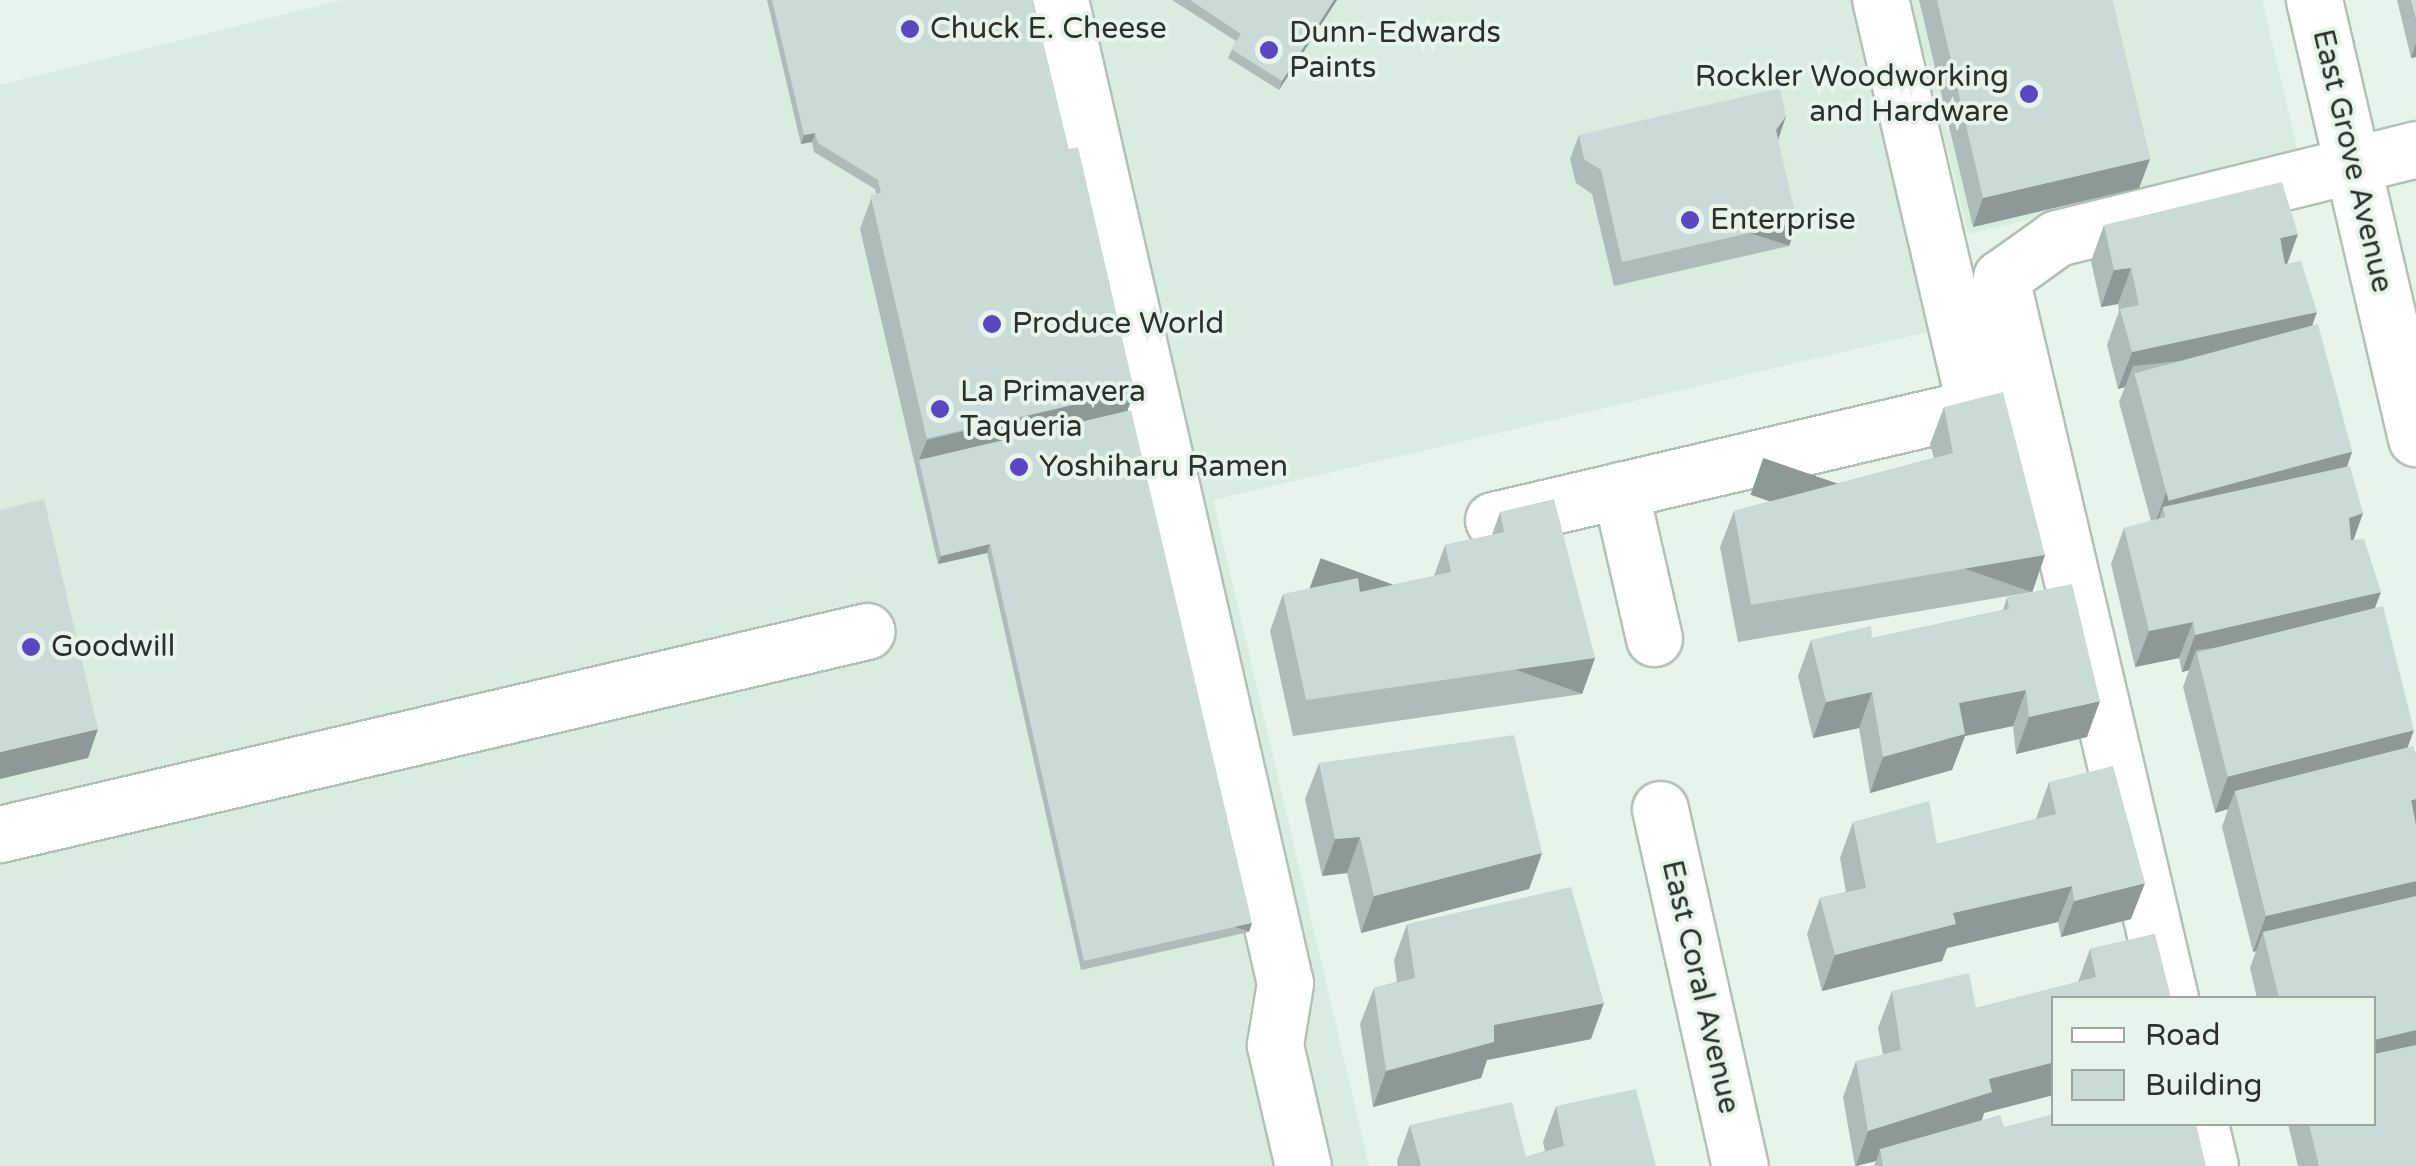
<!DOCTYPE html>
<html>
<head>
<meta charset="utf-8">
<style>
	body { margin:0 }
	#map { position:relative; width:2416px; height:1166px; overflow:hidden; background:#e7f4eb; font-family:"Varela Round",sans-serif }
	div>[style] { position:absolute }
	[style*='--x'] { left:calc(var(--x)*1px); top:calc(var(--y)*1px); width:calc(var(--w)*1px); rotate:calc(var(--a)*1deg) }
	.built>* { inset:0; background:#d8eddf }
	.roads { filter:drop-shadow(2px 0 #b3c0b7) drop-shadow(-2px 0 #b3c0b7) drop-shadow(0 2px #b3c0b7) drop-shadow(0 -2px #b3c0b7) }
	.minor>* { height:55px; margin:-27.5px; padding:0 27.5px; transform-origin:27.5px; border-radius:27.5px; background:#fff }
	.wall>* { inset:0; background:#aebcb9 }
	.shaded-wall>* { inset:0; background:#8d9996; transform-origin:0 0 }
	.building>* { inset:0; background:#cadbd7; transform-origin:0 0 }
	.dots>* { width:28px; height:28px; translate:-50% -50%; box-sizing:border-box; border:5px solid #e7f4eb; border-radius:50% }
	span { translate:-50% -50%; white-space:nowrap; text-align:center; line-height:1.15; -webkit-text-stroke:8px #e7f4eb; paint-order:stroke }
	.poi-label { font-size:30px; color:#2b312d }
	.left { translate:0 -50%; text-align:left }
	.right { translate:-100% -50%; text-align:right }
	.street-label { font-size:30px; color:#2b312d }
	.legend { position:absolute; left:2051px; top:996px; width:325px; height:130px; box-sizing:border-box; background:#e7f4eb; border:2px solid #9ca69f; margin:0; padding:12px 18px; list-style:none; font-size:30px; color:#2b312d }
	.legend li { display:flex; align-items:center; gap:20px; height:50px }
	.legend b { width:50px; border:2px solid #9ca69f }
</style>
</head>
<body>
<div id="map">
	<div class="built">
		<i style="clip-path:polygon(343px 0,1857px 0,1936px 330px,1213px 500px,1369px 1166px,0 1166px,0 85px)"></i>
		<i style="clip-path:polygon(1911px 0,2262px 0,2299px 156px,1968px 234px)"></i>
	</div>
	<div class="roads">
		<div class="minor">
			<i style="--x:1060;--y:0;--w:1008;--a:77.11"></i>
			<i style="--x:1285;--y:983;--w:63;--a:99.2"></i>
			<i style="--x:1275;--y:1045;--w:124;--a:77"></i>
			<i style="--x:2314;--y:0;--w:450;--a:76.9"></i>
			<i style="--x:1620;--y:490;--w:152;--a:77.1"></i>
			<i style="--x:1493;--y:520;--w:495;--a:-13.2"></i>
			<i style="--x:1975;--y:407;--w:418;--a:-103.1"></i>
			<i style="--x:1660;--y:809;--w:366;--a:77.4"></i>
			<i style="--x:0;--y:834;--w:890;--a:-13.18"></i>
			<i style="--x:2170;--y:998;--w:740;--a:-103.21"></i>
			<i style="--x:2001;--y:278;--w:69;--a:-35.5"></i>
			<i style="--x:2057;--y:238;--w:370;--a:-13.9"></i>
			<i style="--x:2200;--y:1124;--w:43;--a:76.6"></i>
		</div>
	</div>
	<div class="wall">
		<i style="clip-path:polygon(767px 0,1033px 0,1249px 932px,1081px 970px,987px 553px,938px 564px,860px 229px,871px 199px,877px 198px,875px 189px,814px 152px,812px 142px,801px 144px)"></i>
		<i style="clip-path:polygon(1172px 0,1337px 0,1279px 90px,1228px 58px,1236px 41px)"></i>
		<i style="clip-path:polygon(1919px 0,2112px 0,2150px 159px,2139px 188px,1973px 227px)"></i>
		<i style="clip-path:polygon(2397px 0,2416px 0,2416px 57px,2411px 58px)"></i>
		<i style="clip-path:polygon(1786px 116px,1778px 139px,1789px 246px,1614px 286px,1592px 194px,1576px 183px,1570px 159px,1579px 135px)"></i>
		<i style="clip-path:polygon(2104px 225px,2287px 264px,2313px 325px,2352px 452px,2347px 467px,2363px 513px,2353px 540px,2375px 608px,2408px 747px,2416px 1166px,2298px 1166px,2288px 1124px,2374px 1124px,2374px 998px,2257px 998px,2250px 968px,2256px 951px,2253px 952px,2222px 827px,2228px 809px,2215px 813px,2183px 687px,2189px 670px,2182px 672px,2179px 658px,2135px 667px,2111px 564px,2124px 528px,2151px 521px,2119px 402px,2125px 387px,2118px 389px,2107px 345px,2119px 311px,2118px 304px,2101px 307px,2091px 261px)"></i>
		<i style="clip-path:polygon(1944px 407px,2045px 555px,2032px 592px,1738px 642px,1720px 547px,1734px 511px,1934px 458px,1930px 444px)"></i>
		<i style="clip-path:polygon(1500px 512px,1595px 658px,1582px 694px,1293px 736px,1270px 631px,1283px 594px,1360px 592px,1434px 576px,1445px 545px,1492px 535px)"></i>
		<i style="clip-path:polygon(2007px 597px,2087px 737px,2016px 754px,2013px 726px,1965px 736px,1952px 770px,1870px 793px,1859px 728px,1813px 738px,1798px 676px,1811px 640px,1872px 638px,2003px 610px)"></i>
		<i style="clip-path:polygon(1319px 763px,1542px 853px,1529px 889px,1361px 933px,1347px 873px,1322px 876px,1305px 799px)"></i>
		<i style="clip-path:polygon(2049px 782px,2131px 919px,2061px 937px,2058px 922px,1947px 948px,1942px 961px,1822px 991px,1807px 934px,1820px 898px,1846px 892px,1840px 858px,1853px 822px,1937px 844px,2036px 819px)"></i>
		<i style="clip-path:polygon(1407px 924px,1591px 1039px,1487px 1060px,1481px 1078px,1373px 1107px,1360px 1024px,1374px 988px,1397px 982px,1394px 960px)"></i>
		<i style="clip-path:polygon(2155px 934px,1984px 1113px,1982px 1120px,2004px 1127px,2206px 1166px,1874px 1166px,1876px 1161px,1855px 1166px,1843px 1097px,1856px 1061px,1883px 1055px,1878px 1028px,1892px 991px,1976px 1008px,2078px 982px,2090px 949px)"></i>
		<i style="clip-path:polygon(1556px 1106px,1656px 1166px,1398px 1166px,1397px 1161px,1410px 1125px,1526px 1157px,1545px 1151px,1543px 1142px)"></i>
	</div>
	<div class="shaded-wall">
		<i style="clip-path:polygon(1334px 0,1337px 0,1279px 90px,1282px 81px)"></i>
		<i style="clip-path:polygon(2416px 43px,2416px 57px,2411px 58px)"></i>
		<i style="clip-path:polygon(1786px 116px,1778px 140px,1776px 130px)"></i>
		<i style="clip-path:polygon(815px 133px,812px 142px,801px 144px,804px 135px)"></i>
		<i style="clip-path:polygon(2150px 159px,2139px 188px,1973px 227px,1983px 198px)"></i>
		<i style="left:1797px;top:222px;width:25px;height:180px;rotate:108deg"></i>
		<i style="clip-path:polygon(2298px 234px,2285px 270px,2280px 238px)"></i>
		<i style="clip-path:polygon(2131px 268px,2118px 304px,2101px 307px,2114px 270px)"></i>
		<i style="clip-path:polygon(2317px 312px,2304px 348px,2133px 366px,2125px 387px,2118px 389px,2132px 352px)"></i>
		<i style="clip-path:polygon(1135px 390px,1124px 420px,919px 460px,927px 440px)"></i>
		<i style="clip-path:polygon(2352px 452px,2339px 488px,2163px 507px,2155px 529px,2153px 529px,2166px 493px)"></i>
		<i style="clip-path:polygon(2363px 513px,2350px 550px,2349px 518px)"></i>
		<i style="clip-path:polygon(990px 544px,987px 553px,938px 564px,941px 556px)"></i>
		<i style="left:2045px;top:555px;width:39px;height:298px;rotate:109deg"></i>
		<i style="clip-path:polygon(2381px 592px,2367px 629px,2196px 650px,2189px 670px,2182px 672px,2195px 635px)"></i>
		<i style="clip-path:polygon(2193px 622px,2179px 658px,2135px 667px,2149px 631px)"></i>
		<i style="left:1595px;top:658px;width:38px;height:292px;rotate:110deg"></i>
		<i style="clip-path:polygon(2026px 690px,2013px 726px,1965px 736px,1952px 770px,1870px 793px,1883px 757px,1959px 703px)"></i>
		<i style="clip-path:polygon(1872px 692px,1859px 728px,1813px 738px,1826px 702px)"></i>
		<i style="clip-path:polygon(2100px 701px,2087px 737px,2016px 754px,2029px 717px)"></i>
		<i style="clip-path:polygon(98px 729px,88px 758px,0 779px,0 752px)"></i>
		<i style="clip-path:polygon(2414px 730px,2401px 766px,2235px 791px,2228px 809px,2215px 813px,2228px 776px)"></i>
		<i style="clip-path:polygon(2416px 799px,2416px 832px,2411px 800px)"></i>
		<i style="clip-path:polygon(1360px 837px,1347px 873px,1322px 876px,1335px 839px)"></i>
		<i style="clip-path:polygon(1542px 853px,1529px 889px,1361px 933px,1374px 896px)"></i>
		<i style="clip-path:polygon(2416px 881px,2416px 914px,2263px 932px,2256px 951px,2253px 952px,2266px 916px)"></i>
		<i style="clip-path:polygon(2145px 883px,2131px 919px,2061px 937px,2074px 901px)"></i>
		<i style="clip-path:polygon(2072px 886px,2058px 922px,1947px 948px,1942px 961px,1822px 991px,1835px 955px,1953px 913px)"></i>
		<i style="left:1252px;top:923px;width:9px;height:172px;rotate:108deg"></i>
		<i style="clip-path:polygon(1604px 1003px,1591px 1039px,1487px 1060px,1481px 1078px,1373px 1107px,1386px 1071px,1494px 1025px)"></i>
		<i style="clip-path:polygon(2416px 1030px,2416px 1063px,2374px 1073px,2374px 1040px)"></i>
		<i style="clip-path:polygon(2054px 1062px,2054px 1095px,1984px 1113px,1979px 1129px,1880px 1149px,1876px 1161px,1856px 1166px,1868px 1131px,1989px 1079px)"></i>
	</div>
	<div class="building">
		<i style="clip-path:polygon(772px 0,1033px 0,1069px 150px,882px 197px,878px 180px,818px 143px,815px 133px,804px 135px)"></i>
		<i style="clip-path:polygon(1190px 0,1334px 0,1282px 81px,1231px 49px,1241px 34px)"></i>
		<i style="clip-path:polygon(1937px 0,2112px 0,2150px 159px,1983px 198px)"></i>
		<i style="clip-path:polygon(2411px 0,2416px 0,2416px 19px)"></i>
		<i style="clip-path:polygon(1780px 88px,1786px 116px,1776px 130px,1797px 222px,1622px 262px,1601px 170px,1584px 159px,1579px 135px)"></i>
		<i style="left:1078px;top:147px;width:250px;height:213px;rotate:77deg"></i>
		<i style="clip-path:polygon(2282px 182px,2298px 234px,2280px 238px,2285px 264px,2301px 261px,2317px 312px,2132px 352px,2120px 309px,2139px 305px,2131px 268px,2114px 270px,2104px 225px)"></i>
		<i style="left:2318px;top:324px;width:132px;height:190px;rotate:75deg"></i>
		<i style="clip-path:polygon(2003px 392px,2045px 555px,1751px 605px,1734px 511px,1953px 453px,1944px 407px)"></i>
		<i style="clip-path:polygon(1131px 410px,1252px 923px,1084px 961px,990px 544px,941px 556px,919px 460px)"></i>
		<i style="clip-path:polygon(2350px 466px,2363px 513px,2349px 518px,2351px 540px,2364px 539px,2381px 592px,2195px 635px,2193px 622px,2149px 631px,2124px 528px,2165px 517px,2163px 507px)"></i>
		<i style="clip-path:polygon(44px 499px,98px 729px,0 752px,0 510px)"></i>
		<i style="clip-path:polygon(1554px 499px,1595px 658px,1306px 700px,1283px 594px,1358px 578px,1360px 592px,1451px 572px,1445px 545px,1504px 532px,1500px 512px)"></i>
		<i style="clip-path:polygon(2072px 584px,2100px 701px,2029px 717px,2026px 690px,1959px 703px,1965px 734px,1883px 757px,1872px 692px,1826px 702px,1811px 640px,1871px 626px,1872px 638px,2009px 609px,2007px 597px)"></i>
		<i style="left:2383px;top:606px;width:128px;height:192px;rotate:76deg"></i>
		<i style="clip-path:polygon(1514px 735px,1542px 853px,1374px 896px,1360px 837px,1335px 839px,1319px 763px)"></i>
		<i style="clip-path:polygon(2413px 746px,2416px 754px,2416px 799px,2411px 800px,2416px 825px,2416px 881px,2266px 916px,2235px 791px)"></i>
		<i style="clip-path:polygon(2113px 766px,2145px 883px,2074px 901px,2072px 886px,1953px 913px,1956px 924px,1835px 955px,1820px 898px,1866px 888px,1853px 822px,1929px 801px,1937px 844px,2056px 814px,2049px 782px)"></i>
		<i style="clip-path:polygon(1571px 887px,1604px 1003px,1494px 1025px,1494px 1042px,1386px 1071px,1374px 988px,1415px 978px,1407px 924px)"></i>
		<i style="clip-path:polygon(2416px 896px,2416px 1030px,2374px 1040px,2374px 998px,2279px 998px,2263px 932px)"></i>
		<i style="clip-path:polygon(2155px 934px,2171px 998px,2054px 998px,2054px 1062px,1989px 1079px,1992px 1092px,1868px 1131px,1856px 1061px,1901px 1050px,1892px 991px,1969px 973px,1976px 1008px,2096px 977px,2090px 949px)"></i>
		<i style="clip-path:polygon(2416px 1045px,2416px 1166px,2319px 1166px,2309px 1124px,2374px 1124px,2374px 1054px)"></i>
		<i style="clip-path:polygon(1636px 1089px,1656px 1166px,1421px 1166px,1410px 1125px,1512px 1102px,1526px 1157px,1564px 1146px,1556px 1106px)"></i>
		<i style="clip-path:polygon(2054px 1114px,2054px 1124px,2196px 1124px,2206px 1166px,1883px 1166px,1880px 1149px,2000px 1115px,2004px 1127px)"></i>
	</div>
	<div class="dots">
		<i style="left:910px;top:29px;background:#5a48c0"></i>
		<i style="left:1269px;top:50px;background:#5a48c0"></i>
		<i style="left:2029px;top:94px;background:#5a48c0"></i>
		<i style="left:1690px;top:220px;background:#5a48c0"></i>
		<i style="left:992px;top:324px;background:#5a48c0"></i>
		<i style="left:940px;top:409px;background:#5a48c0"></i>
		<i style="left:1019px;top:467px;background:#5a48c0"></i>
		<i style="left:31px;top:647px;background:#5a48c0"></i>
	</div>
	<div class="poi-label">
		<span class="left" style="left:930px;top:29px">Chuck E. Cheese</span>
		<span class="left" style="left:1289px;top:50px">Dunn-Edwards<br>Paints</span>
		<span class="right" style="left:2009px;top:94px">Rockler Woodworking<br>and Hardware</span>
		<span class="left" style="left:1710px;top:220px">Enterprise</span>
		<span class="left" style="left:1012px;top:324px">Produce World</span>
		<span class="left" style="left:960px;top:409px">La Primavera<br>Taqueria</span>
		<span class="left" style="left:1039px;top:467px">Yoshiharu Ramen</span>
		<span class="left" style="left:51px;top:647px">Goodwill</span>
	</div>
	<div class="street-label">
		<span style="left:2352px;top:161px;rotate:77deg">East Grove Avenue</span>
		<span style="left:1700px;top:987px;rotate:77deg">East Coral Avenue</span>
	</div>
	<ul class="legend">
	<li><b style="height:12px;background:#fff"></b>Road</li>
	<li><b style="height:28px;background:#cadbd7"></b>Building</li>
	</ul>
</div>
</body>
</html>
